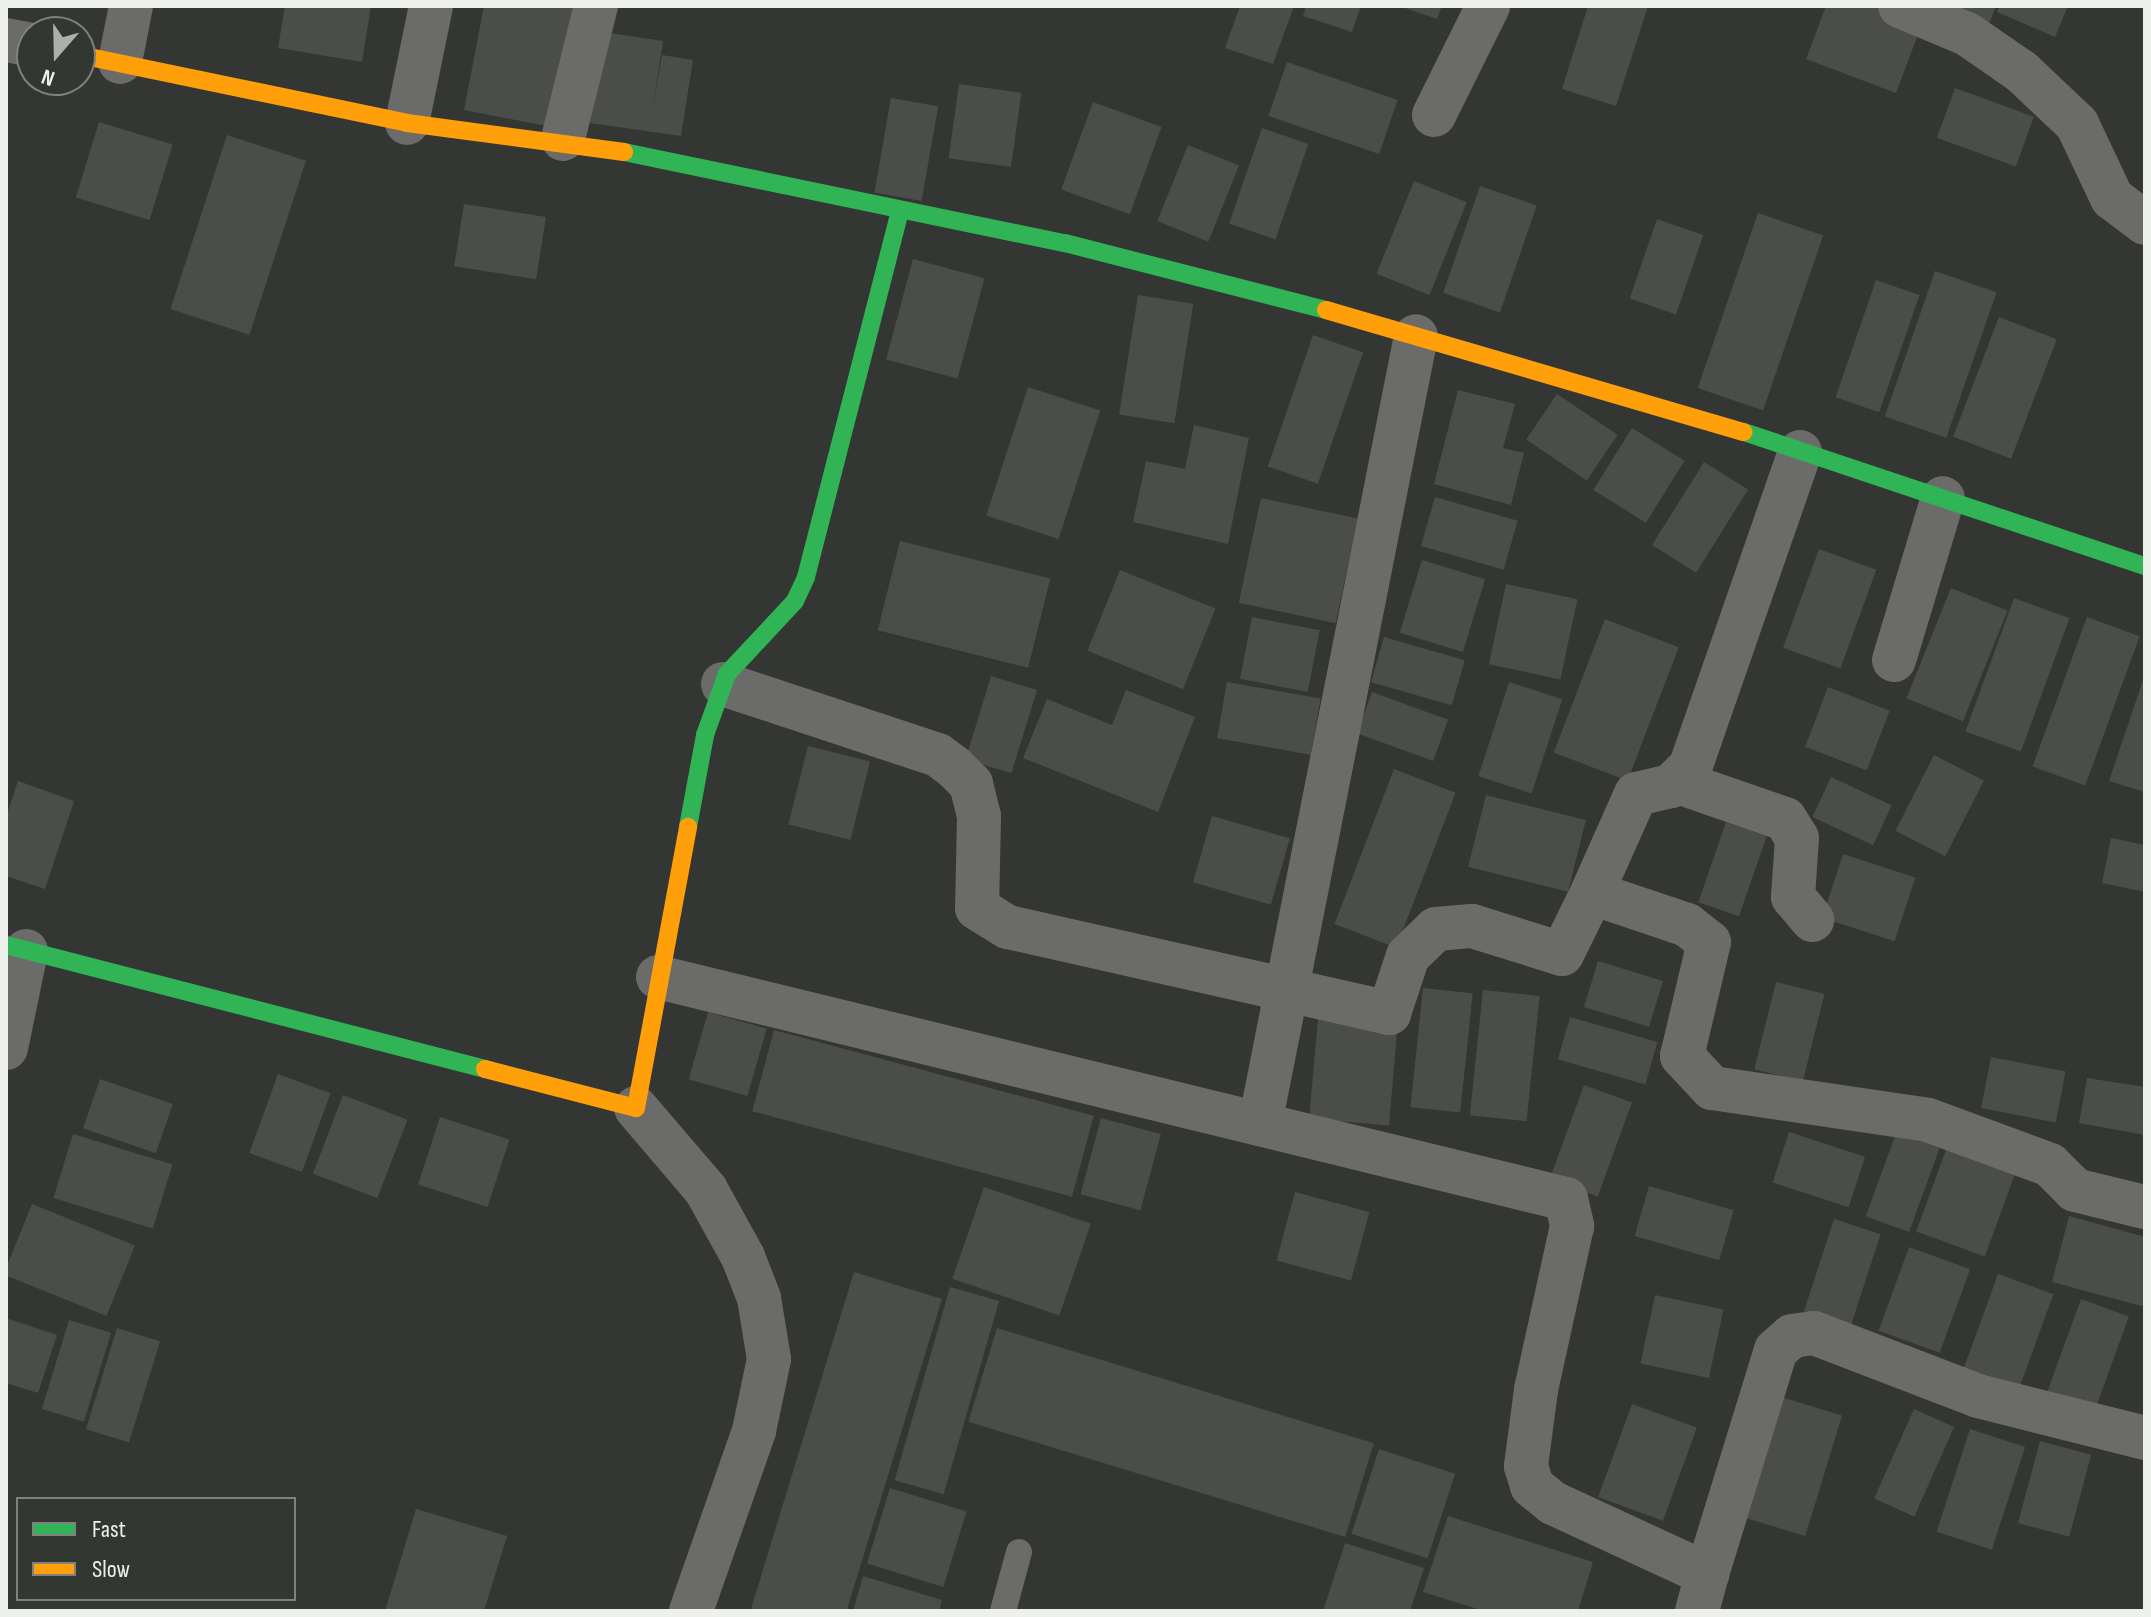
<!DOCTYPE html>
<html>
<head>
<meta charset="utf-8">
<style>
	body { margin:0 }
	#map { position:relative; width:2151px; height:1617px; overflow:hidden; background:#343633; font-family:"Sofia Sans Condensed",sans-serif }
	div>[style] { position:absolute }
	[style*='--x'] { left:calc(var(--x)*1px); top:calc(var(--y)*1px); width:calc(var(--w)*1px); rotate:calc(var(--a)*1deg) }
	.building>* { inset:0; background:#4b4d4a; transform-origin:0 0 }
	.lane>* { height:26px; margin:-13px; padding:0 13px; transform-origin:13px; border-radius:13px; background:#6b6c6a }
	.street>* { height:44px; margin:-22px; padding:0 22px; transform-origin:22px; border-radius:22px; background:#6b6c6a }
	.fast>* { height:18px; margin:-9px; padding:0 9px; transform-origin:9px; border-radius:9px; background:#30b455 }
	.slow>* { height:18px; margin:-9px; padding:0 9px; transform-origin:9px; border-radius:9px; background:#ff9f0a }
	span { translate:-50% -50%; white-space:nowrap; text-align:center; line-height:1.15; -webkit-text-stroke:8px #333732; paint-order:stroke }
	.frame { position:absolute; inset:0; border:8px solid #eef0ed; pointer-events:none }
	.legend { position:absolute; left:16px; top:1497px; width:280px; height:104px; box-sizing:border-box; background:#333732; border:2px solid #7e817d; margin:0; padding:10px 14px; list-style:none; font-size:24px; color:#eef0ed }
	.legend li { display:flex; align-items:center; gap:16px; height:40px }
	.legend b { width:40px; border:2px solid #7e817d }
	.north { position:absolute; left:16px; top:16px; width:80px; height:80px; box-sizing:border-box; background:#333732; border:2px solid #7e817d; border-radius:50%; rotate:200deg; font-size:22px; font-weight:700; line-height:32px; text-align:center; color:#eef0ed }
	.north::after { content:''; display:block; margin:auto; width:28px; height:36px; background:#adafac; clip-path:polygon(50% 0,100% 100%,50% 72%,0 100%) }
</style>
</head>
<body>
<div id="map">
	<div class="building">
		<i style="clip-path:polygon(285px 6px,371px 6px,362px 62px,278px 48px)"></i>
		<i style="clip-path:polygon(484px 6px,575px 6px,552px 127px,464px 110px)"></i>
		<i style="clip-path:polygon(1240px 6px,1294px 6px,1273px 64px,1225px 48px)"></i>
		<i style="clip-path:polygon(1306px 6px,1361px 6px,1352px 32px,1303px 16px)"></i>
		<i style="clip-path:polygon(1399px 6px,1442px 6px,1437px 19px)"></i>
		<i style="clip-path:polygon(1588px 6px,1648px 6px,1616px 106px,1562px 89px)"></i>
		<i style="clip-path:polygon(1826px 6px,1875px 6px,1922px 24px,1896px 93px,1806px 59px)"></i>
		<i style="clip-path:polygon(1939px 6px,1996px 6px,1989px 24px)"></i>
		<i style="clip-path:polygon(2000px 6px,2068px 6px,2055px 37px,1997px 12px)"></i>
		<i style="clip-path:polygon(604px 32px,663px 41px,652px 113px,662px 55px,693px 60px,681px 136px,590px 123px)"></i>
		<i style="left:1287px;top:62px;width:117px;height:57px;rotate:19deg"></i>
		<i style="left:959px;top:84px;width:63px;height:75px;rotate:8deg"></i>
		<i style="left:1955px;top:88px;width:84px;height:53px;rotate:20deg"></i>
		<i style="left:891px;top:98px;width:48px;height:96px;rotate:10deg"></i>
		<i style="left:1093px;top:102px;width:73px;height:93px;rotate:20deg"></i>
		<i style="left:99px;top:122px;width:77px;height:79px;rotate:17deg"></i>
		<i style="left:1262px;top:128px;width:49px;height:101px;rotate:19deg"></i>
		<i style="left:227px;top:135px;width:83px;height:183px;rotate:18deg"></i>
		<i style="left:1188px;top:145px;width:55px;height:82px;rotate:22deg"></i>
		<i style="left:1414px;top:181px;width:57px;height:100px;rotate:22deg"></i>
		<i style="left:1480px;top:186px;width:60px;height:113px;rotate:19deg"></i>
		<i style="left:464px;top:204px;width:83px;height:63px;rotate:9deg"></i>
		<i style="left:1758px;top:213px;width:69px;height:185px;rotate:19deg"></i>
		<i style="left:1657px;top:219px;width:49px;height:84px;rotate:19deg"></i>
		<i style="left:913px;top:259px;width:74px;height:104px;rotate:15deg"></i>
		<i style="left:1935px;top:271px;width:65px;height:154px;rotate:19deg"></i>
		<i style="left:1876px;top:280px;width:46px;height:124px;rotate:19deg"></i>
		<i style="left:1138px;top:295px;width:56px;height:121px;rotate:9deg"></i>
		<i style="left:1999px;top:317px;width:62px;height:128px;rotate:21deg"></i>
		<i style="left:1313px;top:335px;width:53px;height:139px;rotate:19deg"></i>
		<i style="left:1028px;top:387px;width:76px;height:135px;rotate:18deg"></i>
		<i style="clip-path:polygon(1458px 390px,1515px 404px,1503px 448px,1524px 453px,1511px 505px,1434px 484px)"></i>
		<i style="left:1557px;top:394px;width:73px;height:55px;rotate:34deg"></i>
		<i style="clip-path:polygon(1194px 425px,1249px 438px,1228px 544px,1133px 522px,1146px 461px,1185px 469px)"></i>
		<i style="left:1632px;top:428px;width:62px;height:73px;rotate:32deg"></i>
		<i style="left:1704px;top:462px;width:52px;height:98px;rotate:32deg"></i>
		<i style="left:1435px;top:497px;width:86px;height:51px;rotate:16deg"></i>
		<i style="left:1261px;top:498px;width:99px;height:107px;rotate:12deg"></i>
		<i style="left:900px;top:541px;width:155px;height:92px;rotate:14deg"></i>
		<i style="left:1819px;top:549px;width:61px;height:105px;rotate:20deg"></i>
		<i style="left:1422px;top:560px;width:66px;height:76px;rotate:17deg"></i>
		<i style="left:1120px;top:570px;width:103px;height:87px;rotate:22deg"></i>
		<i style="left:1506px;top:584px;width:73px;height:82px;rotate:12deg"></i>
		<i style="left:1951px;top:588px;width:61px;height:119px;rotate:22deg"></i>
		<i style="left:2014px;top:598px;width:59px;height:142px;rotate:20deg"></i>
		<i style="left:1252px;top:617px;width:69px;height:63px;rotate:11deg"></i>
		<i style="left:2087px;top:617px;width:56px;height:159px;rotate:20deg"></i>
		<i style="left:1605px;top:619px;width:79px;height:143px;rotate:21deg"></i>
		<i style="left:1384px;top:637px;width:84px;height:47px;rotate:16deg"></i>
		<i style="clip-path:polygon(2145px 674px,2145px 792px,2109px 781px)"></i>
		<i style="left:991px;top:676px;width:48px;height:87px;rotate:17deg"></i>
		<i style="left:1227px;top:682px;width:95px;height:57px;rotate:10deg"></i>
		<i style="left:1509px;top:682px;width:56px;height:99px;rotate:18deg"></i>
		<i style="left:1828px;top:687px;width:66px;height:64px;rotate:21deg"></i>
		<i style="clip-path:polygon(1126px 690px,1195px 717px,1158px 812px,1023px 758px,1047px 699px,1112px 725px)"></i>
		<i style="left:1372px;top:692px;width:81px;height:44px;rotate:20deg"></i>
		<i style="left:808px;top:746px;width:64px;height:81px;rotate:14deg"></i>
		<i style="left:1934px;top:755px;width:56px;height:85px;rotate:27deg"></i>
		<i style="left:1394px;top:769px;width:66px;height:166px;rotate:21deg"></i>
		<i style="left:1831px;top:777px;width:67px;height:44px;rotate:25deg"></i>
		<i style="clip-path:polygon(18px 781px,74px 801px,45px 889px,6px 876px,6px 817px)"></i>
		<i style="left:1486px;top:795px;width:103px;height:74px;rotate:14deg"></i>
		<i style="left:1212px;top:816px;width:81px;height:69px;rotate:16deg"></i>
		<i style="left:1726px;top:822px;width:43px;height:85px;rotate:19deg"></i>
		<i style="clip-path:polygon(2111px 838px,2145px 845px,2145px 892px,2102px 883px)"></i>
		<i style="left:1843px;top:854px;width:76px;height:67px;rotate:18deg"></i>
		<i style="left:1598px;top:961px;width:68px;height:48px;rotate:17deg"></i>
		<i style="left:1776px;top:982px;width:50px;height:90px;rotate:14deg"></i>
		<i style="left:1423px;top:988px;width:50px;height:120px;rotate:6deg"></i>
		<i style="left:1483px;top:990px;width:57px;height:126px;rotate:6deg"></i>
		<i style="left:708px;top:1012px;width:61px;height:70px;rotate:16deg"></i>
		<i style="left:1570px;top:1017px;width:91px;height:44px;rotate:16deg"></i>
		<i style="left:1318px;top:1018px;width:80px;height:101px;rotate:5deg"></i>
		<i style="left:774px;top:1030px;width:331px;height:84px;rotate:15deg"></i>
		<i style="left:1991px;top:1057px;width:76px;height:52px;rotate:11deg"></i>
		<i style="left:278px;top:1074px;width:56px;height:84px;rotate:20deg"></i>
		<i style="clip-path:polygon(2087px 1078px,2145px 1087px,2145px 1135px,2079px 1123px)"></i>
		<i style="left:100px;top:1079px;width:77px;height:52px;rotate:19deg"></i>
		<i style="left:1584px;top:1085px;width:51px;height:100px;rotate:20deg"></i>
		<i style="left:343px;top:1095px;width:69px;height:84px;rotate:21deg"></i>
		<i style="left:440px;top:1117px;width:73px;height:71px;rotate:18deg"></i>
		<i style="left:1101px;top:1118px;width:62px;height:79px;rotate:15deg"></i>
		<i style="left:1899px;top:1125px;width:46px;height:97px;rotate:20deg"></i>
		<i style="left:1789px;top:1132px;width:80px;height:53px;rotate:18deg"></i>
		<i style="left:73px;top:1134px;width:104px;height:67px;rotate:17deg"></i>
		<i style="left:1947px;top:1147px;width:73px;height:90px;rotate:20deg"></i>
		<i style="left:1649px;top:1186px;width:88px;height:52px;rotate:16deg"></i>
		<i style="left:984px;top:1187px;width:113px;height:97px;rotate:19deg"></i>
		<i style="left:1295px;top:1192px;width:77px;height:71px;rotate:15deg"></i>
		<i style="left:32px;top:1204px;width:111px;height:76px;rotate:22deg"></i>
		<i style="clip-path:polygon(2069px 1216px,2145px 1237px,2145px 1307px,2052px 1282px)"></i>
		<i style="left:1834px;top:1219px;width:49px;height:101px;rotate:18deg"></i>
		<i style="left:1909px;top:1247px;width:65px;height:89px;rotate:20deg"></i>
		<i style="left:854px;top:1272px;width:92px;height:354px;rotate:17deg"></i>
		<i style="left:1998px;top:1274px;width:59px;height:100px;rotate:20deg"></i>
		<i style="left:950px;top:1287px;width:51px;height:201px;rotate:16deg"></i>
		<i style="left:1655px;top:1295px;width:70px;height:70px;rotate:12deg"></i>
		<i style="left:2081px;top:1299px;width:51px;height:100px;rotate:20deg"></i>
		<i style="clip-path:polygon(6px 1318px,57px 1335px,38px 1393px,6px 1383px)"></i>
		<i style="left:69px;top:1320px;width:44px;height:93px;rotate:17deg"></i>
		<i style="left:117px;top:1328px;width:45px;height:106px;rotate:17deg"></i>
		<i style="left:997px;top:1328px;width:394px;height:98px;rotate:17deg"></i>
		<i style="left:1778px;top:1396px;width:67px;height:126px;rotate:17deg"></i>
		<i style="left:1632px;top:1404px;width:69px;height:99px;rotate:20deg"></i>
		<i style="left:1914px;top:1409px;width:44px;height:98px;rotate:24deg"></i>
		<i style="left:1970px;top:1429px;width:58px;height:108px;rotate:18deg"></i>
		<i style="left:2040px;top:1441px;width:53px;height:85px;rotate:15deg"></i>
		<i style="left:1379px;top:1449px;width:80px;height:89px;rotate:18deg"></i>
		<i style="left:890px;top:1488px;width:80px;height:79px;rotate:17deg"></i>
		<i style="clip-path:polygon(416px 1509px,507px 1536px,484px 1611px,385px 1611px)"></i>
		<i style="clip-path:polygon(1448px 1516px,1593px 1562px,1578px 1611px,1484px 1611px,1423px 1592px)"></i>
		<i style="clip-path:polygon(1345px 1543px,1424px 1568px,1410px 1611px,1323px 1611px)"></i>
		<i style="clip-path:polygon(863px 1576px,942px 1600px,939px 1611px,853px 1611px)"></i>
	</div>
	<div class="lane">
		<i style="--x:1003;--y:1611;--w:61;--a:-74.8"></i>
	</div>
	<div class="street">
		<i style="--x:1900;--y:6;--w:73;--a:22.7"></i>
		<i style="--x:1967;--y:34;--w:67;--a:34.6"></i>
		<i style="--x:2022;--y:72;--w:76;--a:43.4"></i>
		<i style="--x:2077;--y:124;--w:82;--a:64.7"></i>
		<i style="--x:2112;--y:198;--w:41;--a:37.1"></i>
		<i style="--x:6;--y:40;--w:26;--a:11"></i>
		<i style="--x:120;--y:62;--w:57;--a:-78.9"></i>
		<i style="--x:1434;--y:115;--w:122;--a:-63.6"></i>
		<i style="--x:407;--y:123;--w:119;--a:-78.4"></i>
		<i style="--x:563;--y:139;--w:137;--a:-76.1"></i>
		<i style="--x:1800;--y:452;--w:334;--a:109.2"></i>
		<i style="--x:1690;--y:767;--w:27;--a:135"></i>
		<i style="--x:1671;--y:786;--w:36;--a:167"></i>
		<i style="--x:1636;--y:794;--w:108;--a:114"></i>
		<i style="--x:1592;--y:893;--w:100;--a:18.6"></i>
		<i style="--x:1687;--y:925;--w:28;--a:38"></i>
		<i style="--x:1709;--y:942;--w:117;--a:103.3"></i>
		<i style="--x:1682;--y:1056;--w:44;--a:46.8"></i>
		<i style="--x:1712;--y:1088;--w:218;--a:8.4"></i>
		<i style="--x:1928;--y:1120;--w:130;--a:20.2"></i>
		<i style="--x:2050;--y:1165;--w:35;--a:45"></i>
		<i style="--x:2075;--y:1190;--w:72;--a:13.7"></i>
		<i style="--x:1894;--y:660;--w:169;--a:-73.2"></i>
		<i style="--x:723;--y:684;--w:226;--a:18.3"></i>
		<i style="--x:938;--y:755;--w:21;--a:37"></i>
		<i style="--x:955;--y:768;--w:23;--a:45"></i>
		<i style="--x:971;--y:784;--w:33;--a:76"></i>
		<i style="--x:979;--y:816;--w:92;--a:91.2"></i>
		<i style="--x:977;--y:908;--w:36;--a:32"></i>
		<i style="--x:1008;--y:927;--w:391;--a:12.7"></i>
		<i style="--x:1389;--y:1013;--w:60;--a:-71.6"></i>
		<i style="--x:1408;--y:956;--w:39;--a:-44"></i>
		<i style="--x:1436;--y:929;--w:36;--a:-5"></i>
		<i style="--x:1472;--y:926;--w:94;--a:17.3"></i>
		<i style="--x:1562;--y:954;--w:68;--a:-63.8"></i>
		<i style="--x:1678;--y:782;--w:113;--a:19.1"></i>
		<i style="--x:1785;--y:819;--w:22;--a:58"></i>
		<i style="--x:1797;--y:838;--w:59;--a:93.9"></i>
		<i style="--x:1793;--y:897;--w:30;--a:50"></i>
		<i style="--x:658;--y:977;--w:935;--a:13.74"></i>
		<i style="--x:1566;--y:1199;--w:28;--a:77"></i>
		<i style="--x:1572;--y:1226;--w:168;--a:102.4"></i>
		<i style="--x:1536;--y:1390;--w:77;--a:97.5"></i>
		<i style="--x:1526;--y:1466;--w:21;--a:73"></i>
		<i style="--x:1532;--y:1486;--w:27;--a:39"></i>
		<i style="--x:1553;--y:1503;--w:170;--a:24.8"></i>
		<i style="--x:1707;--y:1574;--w:38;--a:105"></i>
		<i style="--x:6;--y:1048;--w:99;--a:-78.3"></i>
		<i style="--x:636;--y:1108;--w:108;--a:49.5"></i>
		<i style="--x:706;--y:1190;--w:77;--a:61.1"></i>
		<i style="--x:743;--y:1257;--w:44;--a:68.7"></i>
		<i style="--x:759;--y:1298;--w:62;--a:80.7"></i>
		<i style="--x:769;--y:1359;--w:74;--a:101.8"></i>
		<i style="--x:754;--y:1431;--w:191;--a:109.3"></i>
		<i style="--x:1260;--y:1124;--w:803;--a:-78.8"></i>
		<i style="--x:1707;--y:1574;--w:234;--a:-72.9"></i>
		<i style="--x:1776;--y:1350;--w:21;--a:-41"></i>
		<i style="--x:1792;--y:1336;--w:22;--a:-8"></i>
		<i style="--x:1814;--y:1333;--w:176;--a:21"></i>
		<i style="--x:1978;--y:1396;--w:172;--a:14.1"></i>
	</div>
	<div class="fast">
		<i style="--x:624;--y:152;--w:450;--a:11.7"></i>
		<i style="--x:1065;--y:243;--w:269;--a:14.4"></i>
		<i style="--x:1744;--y:432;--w:423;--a:18.5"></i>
		<i style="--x:688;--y:827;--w:94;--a:-79.5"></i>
		<i style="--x:705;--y:735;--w:65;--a:-70.2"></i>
		<i style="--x:727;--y:674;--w:100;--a:-47"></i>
		<i style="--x:795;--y:601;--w:26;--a:-65"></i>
		<i style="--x:806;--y:577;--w:377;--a:-75.6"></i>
		<i style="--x:6;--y:945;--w:495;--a:14.5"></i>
	</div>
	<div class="slow">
		<i style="--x:80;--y:55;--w:334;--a:11.7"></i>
		<i style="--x:407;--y:123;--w:219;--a:7.6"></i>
		<i style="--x:1326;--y:310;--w:435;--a:16.3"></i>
		<i style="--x:485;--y:1069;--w:156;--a:14.5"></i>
		<i style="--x:636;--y:1108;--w:286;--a:-79.5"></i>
	</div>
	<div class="frame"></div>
	<ul class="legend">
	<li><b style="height:10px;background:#30b455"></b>Fast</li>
	<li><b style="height:10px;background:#ff9f0a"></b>Slow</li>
	</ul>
	<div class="north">N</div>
</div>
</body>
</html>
